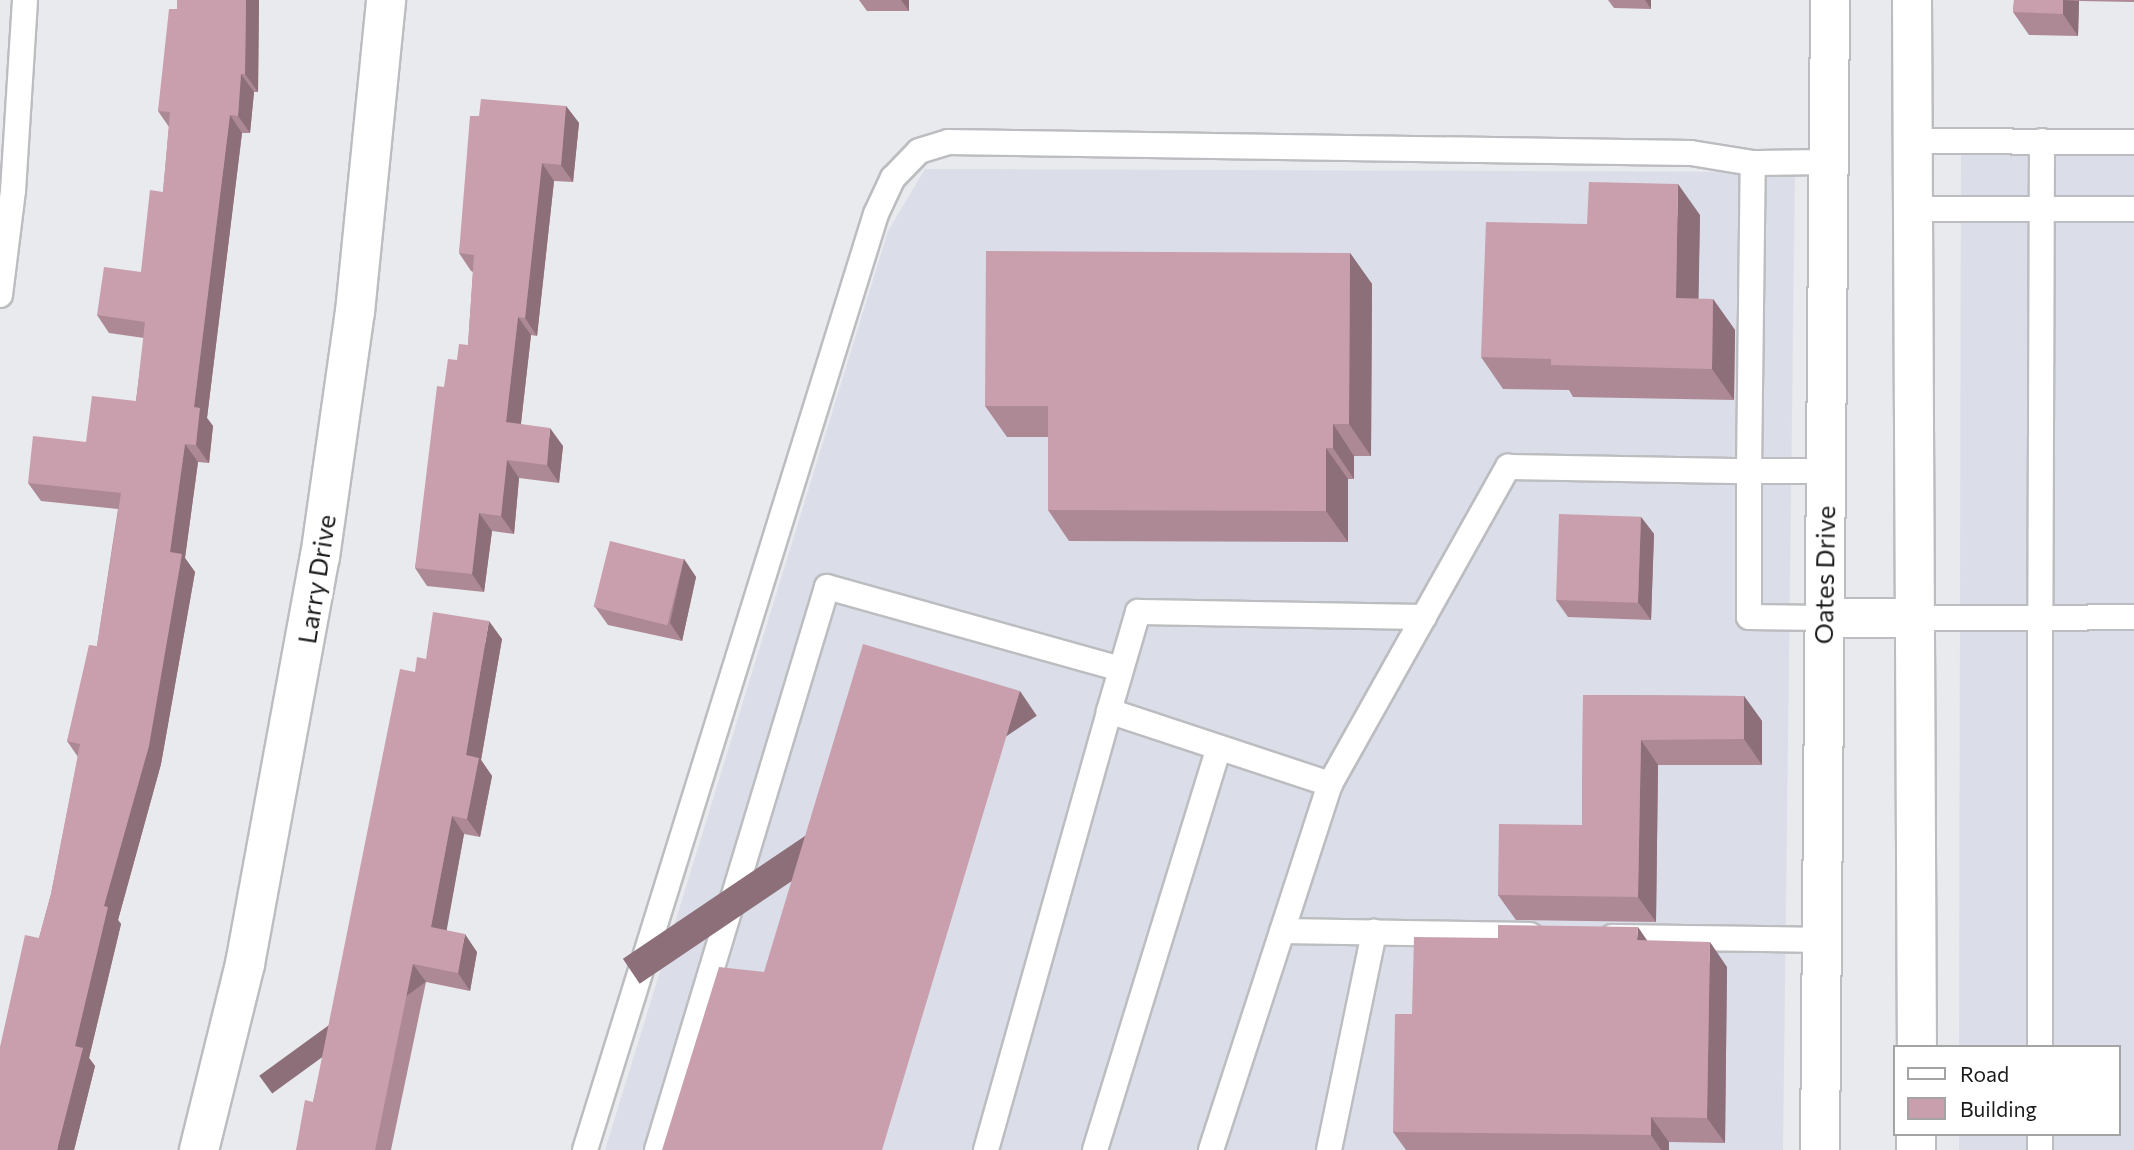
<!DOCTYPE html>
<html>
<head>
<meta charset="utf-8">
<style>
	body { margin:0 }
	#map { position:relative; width:2134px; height:1150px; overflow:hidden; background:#e9eaed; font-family:Commissioner,sans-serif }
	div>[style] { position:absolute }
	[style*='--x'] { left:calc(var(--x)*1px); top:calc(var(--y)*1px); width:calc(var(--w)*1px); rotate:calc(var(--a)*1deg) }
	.built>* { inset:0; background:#dbdee8 }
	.roads { filter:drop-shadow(2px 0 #bcbdc0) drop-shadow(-2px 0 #bcbdc0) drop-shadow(0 2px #bcbdc0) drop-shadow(0 -2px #bcbdc0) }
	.lane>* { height:24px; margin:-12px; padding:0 12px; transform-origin:12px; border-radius:12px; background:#fff }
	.street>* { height:38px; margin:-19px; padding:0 19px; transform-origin:19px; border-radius:19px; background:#fff }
	.secondary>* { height:38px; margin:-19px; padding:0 19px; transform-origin:19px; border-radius:19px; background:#fff }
	.wall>* { inset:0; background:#ad8995 }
	.shaded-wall>* { inset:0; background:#8d6f79; transform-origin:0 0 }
	.building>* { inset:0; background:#c99fad; transform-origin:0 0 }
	span { translate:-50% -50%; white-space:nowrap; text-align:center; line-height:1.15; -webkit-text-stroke:7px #fff; paint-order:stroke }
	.street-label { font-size:26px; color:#1b1b1c }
	.legend { position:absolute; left:1893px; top:1045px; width:228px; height:91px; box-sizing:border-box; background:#fff; border:2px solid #a4a4a4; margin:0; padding:9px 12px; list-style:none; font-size:21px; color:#1b1b1c }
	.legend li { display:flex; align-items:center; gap:14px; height:35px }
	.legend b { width:35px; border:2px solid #a4a4a4 }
</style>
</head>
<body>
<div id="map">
	<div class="built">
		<i style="clip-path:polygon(1961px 143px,2134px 143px,2134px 1150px,1959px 1150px,1959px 1134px,2118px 1134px,2118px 1047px,1959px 1047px)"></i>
		<i style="clip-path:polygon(925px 169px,1795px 172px,1783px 1150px,605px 1150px,888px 231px)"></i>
	</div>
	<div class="roads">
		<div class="lane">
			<i style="--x:1914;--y:141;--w:220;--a:0.3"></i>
			<i style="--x:2042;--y:141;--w:477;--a:90.2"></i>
			<i style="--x:2040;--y:618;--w:94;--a:-0.6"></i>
			<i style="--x:1914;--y:209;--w:220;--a:0"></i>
			<i style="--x:0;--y:295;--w:105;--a:-82.9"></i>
			<i style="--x:13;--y:191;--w:191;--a:-86.4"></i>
			<i style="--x:1826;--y:471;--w:77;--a:180"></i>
			<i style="--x:1749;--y:471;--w:308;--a:-89.3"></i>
			<i style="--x:1753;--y:163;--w:75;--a:-0.8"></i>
			<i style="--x:1424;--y:617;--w:286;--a:-179"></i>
			<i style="--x:1138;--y:612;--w:103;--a:106.3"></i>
			<i style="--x:1109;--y:711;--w:233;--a:18.3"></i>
			<i style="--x:1330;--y:784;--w:364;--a:-60.7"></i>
			<i style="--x:1508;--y:467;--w:241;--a:1"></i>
			<i style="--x:1749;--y:471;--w:146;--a:90"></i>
			<i style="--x:1749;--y:617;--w:74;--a:0.8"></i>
			<i style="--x:1918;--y:618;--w:122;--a:0"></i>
			<i style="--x:2040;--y:618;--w:429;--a:90"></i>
			<i style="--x:1282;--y:931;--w:248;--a:0.9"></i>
			<i style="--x:1612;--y:937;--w:210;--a:0.8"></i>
			<i style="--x:2040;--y:1134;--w:16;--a:90"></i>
			<i style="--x:585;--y:1150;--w:980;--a:-72.73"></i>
			<i style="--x:876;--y:214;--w:40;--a:-65"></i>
			<i style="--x:893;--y:178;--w:37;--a:-46"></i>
			<i style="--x:919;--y:151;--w:30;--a:-17"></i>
			<i style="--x:948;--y:142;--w:743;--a:0.85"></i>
			<i style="--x:1691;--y:153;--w:63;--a:9.2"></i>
			<i style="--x:657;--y:1150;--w:588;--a:-73.2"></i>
			<i style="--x:827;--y:587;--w:304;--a:15.6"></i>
			<i style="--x:986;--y:1150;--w:456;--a:-74.3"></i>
			<i style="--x:1095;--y:1150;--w:421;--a:-72.9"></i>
			<i style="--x:1211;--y:1150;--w:385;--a:-72"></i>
			<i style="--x:1329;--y:1150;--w:223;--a:-78.3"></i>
		</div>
		<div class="street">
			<i style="--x:199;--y:1150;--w:192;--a:-76.1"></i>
			<i style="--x:245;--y:964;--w:414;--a:-79.6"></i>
			<i style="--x:320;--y:557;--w:247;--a:-81.9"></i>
			<i style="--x:355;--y:312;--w:314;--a:-84.3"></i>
		</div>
		<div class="secondary">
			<i style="--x:1912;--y:0;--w:1047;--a:89.73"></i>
			<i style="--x:1823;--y:618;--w:95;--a:0"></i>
			<i style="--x:1820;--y:1150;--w:1150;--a:-89.5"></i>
			<i style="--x:1916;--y:1150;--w:16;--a:-90"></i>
		</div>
	</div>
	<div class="wall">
		<i style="clip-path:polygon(259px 0,258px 92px,254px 92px,250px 133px,242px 133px,207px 418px,213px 426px,209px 463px,198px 462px,185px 558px,195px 572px,161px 764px,118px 920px,121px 924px,89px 1058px,95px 1066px,74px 1150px,39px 938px,51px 894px,78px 757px,67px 741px,97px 646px,118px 509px,41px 501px,28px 483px,86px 442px,136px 401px,144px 338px,109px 333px,97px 315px,141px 272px,163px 192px,169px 127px,158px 111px,177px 9px)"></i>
		<i style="clip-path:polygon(859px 0,909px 0,909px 11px,867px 11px)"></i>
		<i style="clip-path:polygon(1608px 0,1651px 0,1651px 9px,1614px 8px)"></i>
		<i style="clip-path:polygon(2014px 0,2134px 0,2134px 2px,2079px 1px,2078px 36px,2029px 35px,2013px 12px)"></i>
		<i style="clip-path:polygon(566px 106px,579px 123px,573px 182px,554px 181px,537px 336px,531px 335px,521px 424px,563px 446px,559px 483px,519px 478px,514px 534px,492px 531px,484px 592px,427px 586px,415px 568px,444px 387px,457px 360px,468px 345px,473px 272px,471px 271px,459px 253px,479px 116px)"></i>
		<i style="clip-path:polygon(1700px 215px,1698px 299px,1713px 299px,1735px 330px,1734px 400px,1573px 397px,1569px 390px,1503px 389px,1481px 357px,1587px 224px)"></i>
		<i style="clip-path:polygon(1350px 253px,1372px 284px,1371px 456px,1354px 456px,1354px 479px,1348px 479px,1348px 542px,1069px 541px,1048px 510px,1048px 437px,1007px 437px,985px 406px)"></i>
		<i style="clip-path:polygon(1641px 517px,1654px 534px,1651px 620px,1568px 617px,1556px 600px)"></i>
		<i style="clip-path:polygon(684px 559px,696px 577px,682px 641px,608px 625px,595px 607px)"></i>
		<i style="clip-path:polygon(502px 639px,481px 760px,492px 776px,480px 837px,464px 834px,446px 930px,477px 952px,470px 991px,426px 982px,391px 1150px,296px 1150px,313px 1102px,415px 672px,426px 659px)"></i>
		<i style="clip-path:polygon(1583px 695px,1744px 696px,1762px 721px,1762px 765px,1658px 765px,1656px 922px,1516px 920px,1498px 895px,1582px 825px)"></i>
		<i style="clip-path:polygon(1647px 941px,1727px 967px,1725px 1143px,1669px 1142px,1669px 1150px,1406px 1150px,1393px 1132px,1412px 1014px)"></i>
	</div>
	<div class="shaded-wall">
		<i style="clip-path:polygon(246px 0,259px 0,258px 92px,245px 74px)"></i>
		<i style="clip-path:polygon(901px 0,909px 0,909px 11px)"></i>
		<i style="clip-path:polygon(1645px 0,1651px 0,1651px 9px)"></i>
		<i style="clip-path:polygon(2063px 0,2079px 1px,2078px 36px,2063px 14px)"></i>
		<i style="clip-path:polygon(241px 74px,254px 92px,250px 133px,238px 116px)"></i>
		<i style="clip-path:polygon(566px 106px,579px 123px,573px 182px,561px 165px)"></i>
		<i style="clip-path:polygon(230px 115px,242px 133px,207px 418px,213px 426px,209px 463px,196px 445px,194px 407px)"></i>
		<i style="clip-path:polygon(542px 163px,554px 181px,537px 336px,525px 318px)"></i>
		<i style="clip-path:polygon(1678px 184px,1700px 215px,1698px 330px,1676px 298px)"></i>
		<i style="clip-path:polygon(1350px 253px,1372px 284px,1371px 456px,1349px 424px)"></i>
		<i style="clip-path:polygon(1713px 299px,1735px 330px,1734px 400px,1712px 369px)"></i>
		<i style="clip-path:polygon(518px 317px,531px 335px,519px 440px,506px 422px)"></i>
		<i style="clip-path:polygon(1333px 424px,1354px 456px,1354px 479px,1333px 448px)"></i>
		<i style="clip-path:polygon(550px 428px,563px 446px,559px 483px,547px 465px)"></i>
		<i style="clip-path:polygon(185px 444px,198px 462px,185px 558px,195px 572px,161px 764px,118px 920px,121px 924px,89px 1058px,95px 1066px,74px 1150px,57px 1150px,75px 1046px,104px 906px,170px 552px)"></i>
		<i style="clip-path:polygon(1326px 448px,1348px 479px,1348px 542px,1326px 511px)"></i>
		<i style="clip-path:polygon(507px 460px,519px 478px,514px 534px,501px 516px)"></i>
		<i style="clip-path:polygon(479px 513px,492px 531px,484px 592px,472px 574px)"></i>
		<i style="clip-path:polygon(1641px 517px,1654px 534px,1651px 620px,1638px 602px)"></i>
		<i style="clip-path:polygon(684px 559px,696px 577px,682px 641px,670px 623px)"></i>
		<i style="clip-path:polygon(489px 621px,502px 639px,481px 760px,492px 776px,480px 837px,467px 819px,466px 755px)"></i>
		<i style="left:1020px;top:691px;width:30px;height:479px;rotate:56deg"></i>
		<i style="clip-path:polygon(1744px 696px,1762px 721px,1762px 765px,1744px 739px)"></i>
		<i style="clip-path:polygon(1641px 740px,1658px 765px,1656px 922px,1638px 897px)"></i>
		<i style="clip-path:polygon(452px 816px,464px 834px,444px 945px,431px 927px)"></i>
		<i style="clip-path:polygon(1638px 927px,1655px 952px,1637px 940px)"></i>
		<i style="clip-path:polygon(465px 934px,477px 952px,470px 991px,458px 973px)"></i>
		<i style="clip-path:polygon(1710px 942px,1727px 967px,1725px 1143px,1707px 1118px)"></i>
		<i style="left:413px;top:964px;width:22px;height:190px;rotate:54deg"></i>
		<i style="clip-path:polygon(1651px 1117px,1669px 1142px,1669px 1150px,1661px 1150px,1651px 1135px)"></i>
	</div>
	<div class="building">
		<i style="clip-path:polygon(177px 0,246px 0,245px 74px,241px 74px,238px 116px,230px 115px,194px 407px,200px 408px,196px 445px,185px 444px,170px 552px,182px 554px,149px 746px,104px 906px,108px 907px,75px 1046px,83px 1048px,57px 1150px,0 1150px,0 1047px,25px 935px,39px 938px,51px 894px,80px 744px,67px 741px,89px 645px,97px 646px,121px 493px,28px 483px,33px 436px,86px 442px,92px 396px,136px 401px,145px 322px,97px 315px,104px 267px,141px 272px,150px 190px,163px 192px,170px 112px,158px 111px,169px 9px,177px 9px)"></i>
		<i style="clip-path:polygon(2014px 0,2063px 0,2063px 14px,2013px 12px)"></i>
		<i style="clip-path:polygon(481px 99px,566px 106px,561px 165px,542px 163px,525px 318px,518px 317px,506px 422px,550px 428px,547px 465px,507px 460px,501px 516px,479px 513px,472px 574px,415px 568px,437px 386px,444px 387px,448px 359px,457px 360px,459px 344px,468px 345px,474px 255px,459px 253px,470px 116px,479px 116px)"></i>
		<i style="clip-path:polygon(1589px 182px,1678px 184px,1676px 298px,1713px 299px,1712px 369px,1551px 365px,1551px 359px,1481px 357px,1486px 222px,1587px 224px)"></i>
		<i style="clip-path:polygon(986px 251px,1350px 253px,1349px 424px,1333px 424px,1333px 448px,1326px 448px,1326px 511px,1048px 510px,1048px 406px,985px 406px)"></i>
		<i style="left:1559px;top:514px;width:82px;height:86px;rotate:2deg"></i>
		<i style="left:610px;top:541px;width:76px;height:68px;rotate:14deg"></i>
		<i style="clip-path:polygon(433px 612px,489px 621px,466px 755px,479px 758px,467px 819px,452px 816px,431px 927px,465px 934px,458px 973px,413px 964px,375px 1150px,296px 1150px,305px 1100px,313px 1102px,400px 669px,415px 672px,417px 657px,426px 659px)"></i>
		<i style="clip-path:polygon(863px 644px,1020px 691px,882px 1150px,662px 1150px,719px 967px,764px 972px)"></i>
		<i style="clip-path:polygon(1583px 695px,1744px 696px,1744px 739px,1641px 740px,1638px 897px,1498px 895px,1499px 824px,1582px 825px)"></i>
		<i style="clip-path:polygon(1498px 925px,1638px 927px,1637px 940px,1710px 942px,1707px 1118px,1651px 1117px,1651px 1135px,1393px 1132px,1395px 1014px,1412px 1014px,1414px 937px,1498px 938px)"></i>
	</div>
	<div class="street-label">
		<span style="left:1824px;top:575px;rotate:-89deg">Oates Drive</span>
		<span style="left:316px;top:579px;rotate:-81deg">Larry Drive</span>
	</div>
	<ul class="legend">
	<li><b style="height:9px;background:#fff"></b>Road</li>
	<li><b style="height:19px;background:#c99fad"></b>Building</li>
	</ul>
</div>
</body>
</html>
